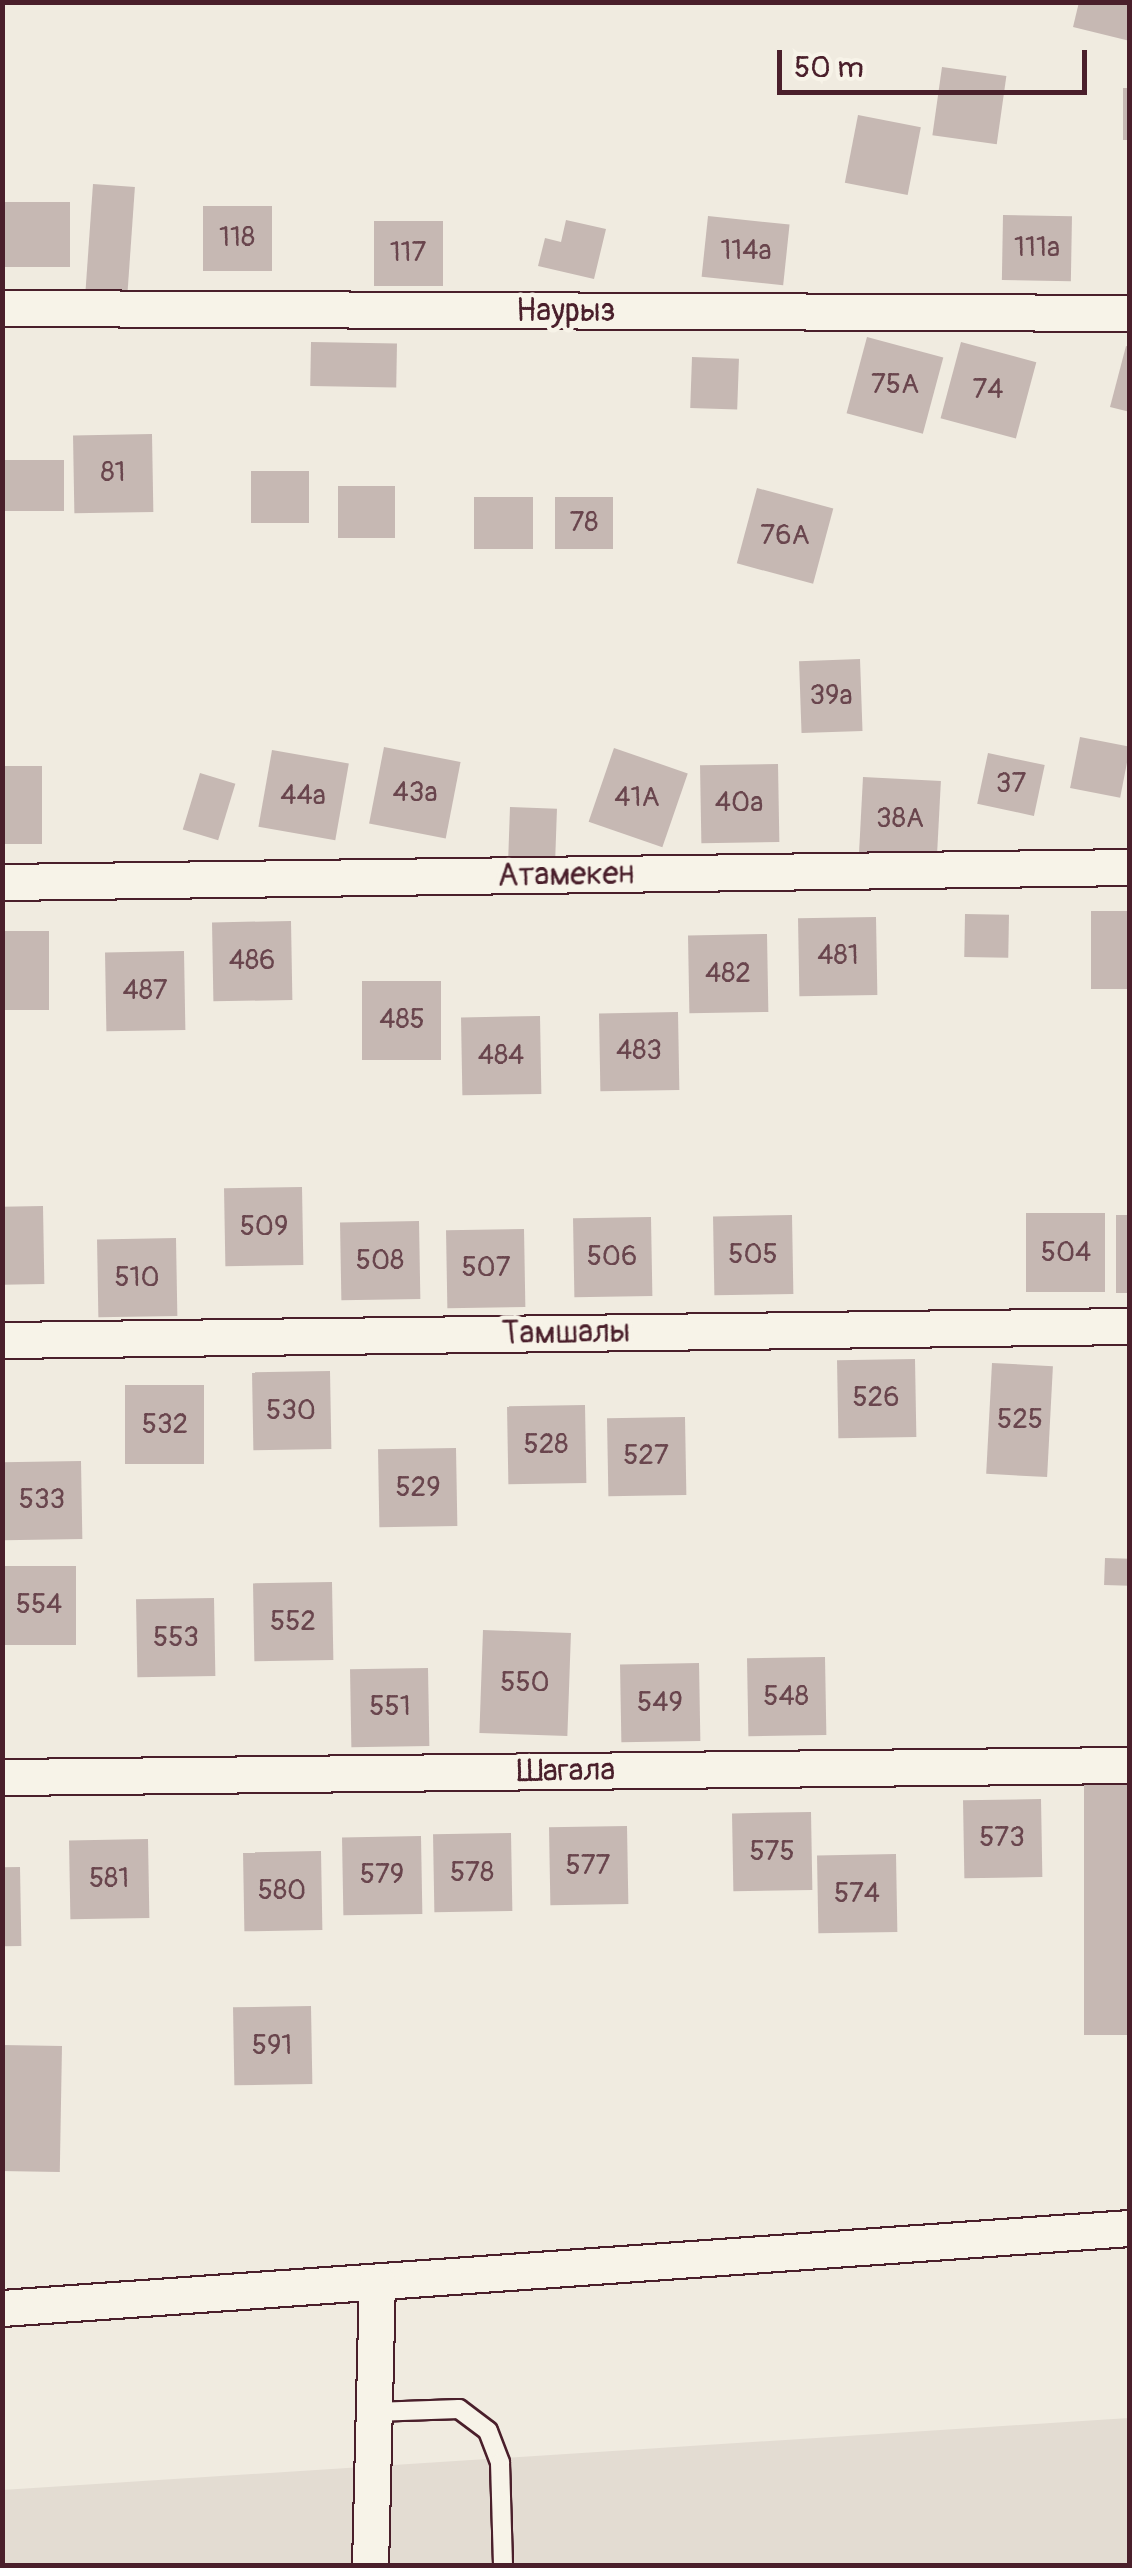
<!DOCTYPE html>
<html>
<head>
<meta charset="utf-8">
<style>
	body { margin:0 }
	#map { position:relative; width:1132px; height:2568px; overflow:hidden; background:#f0ebe0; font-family:Pangolin,sans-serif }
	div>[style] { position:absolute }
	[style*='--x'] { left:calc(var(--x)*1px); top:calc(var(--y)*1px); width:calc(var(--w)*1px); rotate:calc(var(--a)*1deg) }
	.built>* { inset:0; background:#e3dcd2 }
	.building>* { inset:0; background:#c6b8b3; transform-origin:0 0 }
	.roads { filter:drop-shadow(2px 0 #4a1f2b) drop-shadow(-2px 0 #4a1f2b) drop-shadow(0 2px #4a1f2b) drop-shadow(0 -2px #4a1f2b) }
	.lane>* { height:18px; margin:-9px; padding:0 9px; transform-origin:9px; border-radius:9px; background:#f7f3e8 }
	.street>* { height:35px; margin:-17.5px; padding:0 17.5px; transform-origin:17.5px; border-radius:17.5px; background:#f7f3e8 }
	span { translate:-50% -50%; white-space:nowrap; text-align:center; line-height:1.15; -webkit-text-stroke:9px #f7f3e8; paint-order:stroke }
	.number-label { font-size:28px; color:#69454d }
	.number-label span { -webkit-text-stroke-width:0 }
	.street-label { font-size:32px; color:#4a1f2b }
	.frame { position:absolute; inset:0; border:5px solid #4a1f2b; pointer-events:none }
	.scale { position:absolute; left:777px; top:50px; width:310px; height:45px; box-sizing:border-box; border:5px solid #4a1f2b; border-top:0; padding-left:12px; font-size:30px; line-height:35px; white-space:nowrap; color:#4a1f2b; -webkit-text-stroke:8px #f7f3e8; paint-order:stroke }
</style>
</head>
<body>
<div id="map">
	<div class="built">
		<i style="clip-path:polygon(1129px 2418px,1129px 2565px,3px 2565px,2px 2490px)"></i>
	</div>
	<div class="building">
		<i style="clip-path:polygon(1079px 2px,1130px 2px,1130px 41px,1073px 27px)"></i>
		<i style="left:942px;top:67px;width:65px;height:69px;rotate:8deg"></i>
		<i style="left:1123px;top:88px;width:7px;height:52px"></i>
		<i style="left:858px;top:115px;width:64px;height:69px;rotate:11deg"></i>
		<i style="left:93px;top:184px;width:42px;height:107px;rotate:4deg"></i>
		<i style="left:2px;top:202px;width:68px;height:65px"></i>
		<i style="left:203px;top:206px;width:69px;height:65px"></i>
		<i style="left:1003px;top:215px;width:69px;height:65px;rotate:1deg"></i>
		<i style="left:708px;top:216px;width:82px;height:61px;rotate:6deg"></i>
		<i style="clip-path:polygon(566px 220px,606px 229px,594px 279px,538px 266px,545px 238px,561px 242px)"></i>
		<i style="left:374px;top:221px;width:69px;height:65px"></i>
		<i style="left:867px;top:337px;width:79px;height:79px;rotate:15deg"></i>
		<i style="left:311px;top:342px;width:86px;height:44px;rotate:1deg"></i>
		<i style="left:961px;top:342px;width:78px;height:79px;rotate:15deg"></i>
		<i style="clip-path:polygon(1126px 346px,1130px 347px,1130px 412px,1110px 407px)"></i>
		<i style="left:692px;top:357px;width:47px;height:51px;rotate:2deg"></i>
		<i style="left:152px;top:434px;width:78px;height:79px;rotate:89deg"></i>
		<i style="left:5px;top:460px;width:59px;height:51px"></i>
		<i style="left:251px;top:471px;width:58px;height:52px"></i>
		<i style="left:338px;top:486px;width:57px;height:52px"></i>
		<i style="left:757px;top:488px;width:79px;height:78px;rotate:15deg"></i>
		<i style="left:474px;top:497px;width:59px;height:52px"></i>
		<i style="left:555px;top:497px;width:58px;height:52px"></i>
		<i style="left:860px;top:659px;width:72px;height:61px;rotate:88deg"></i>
		<i style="left:1080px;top:737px;width:51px;height:52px;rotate:11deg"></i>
		<i style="left:384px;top:747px;width:78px;height:78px;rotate:11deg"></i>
		<i style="left:614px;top:748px;width:78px;height:78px;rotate:19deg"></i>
		<i style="left:272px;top:750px;width:78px;height:78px;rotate:10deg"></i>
		<i style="left:988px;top:753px;width:58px;height:52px;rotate:12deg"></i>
		<i style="left:778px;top:764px;width:78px;height:78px;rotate:89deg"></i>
		<i style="left:2px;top:766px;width:40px;height:78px"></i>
		<i style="left:200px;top:773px;width:37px;height:59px;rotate:17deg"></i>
		<i style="left:863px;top:777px;width:78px;height:79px;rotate:3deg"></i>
		<i style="left:510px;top:807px;width:47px;height:51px;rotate:2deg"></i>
		<i style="left:1091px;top:911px;width:39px;height:78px"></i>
		<i style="left:965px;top:914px;width:44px;height:43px;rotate:1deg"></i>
		<i style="left:876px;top:917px;width:78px;height:78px;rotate:89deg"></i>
		<i style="left:291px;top:921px;width:79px;height:79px;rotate:89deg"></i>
		<i style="left:2px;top:931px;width:47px;height:79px"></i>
		<i style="left:767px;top:934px;width:78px;height:79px;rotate:89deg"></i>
		<i style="left:184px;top:951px;width:79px;height:79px;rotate:89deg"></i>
		<i style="left:362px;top:981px;width:79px;height:79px"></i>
		<i style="left:678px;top:1012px;width:78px;height:79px;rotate:89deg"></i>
		<i style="left:540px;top:1016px;width:78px;height:79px;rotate:89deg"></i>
		<i style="left:302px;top:1187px;width:78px;height:78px;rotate:89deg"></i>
		<i style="left:43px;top:1206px;width:78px;height:41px;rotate:89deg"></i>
		<i style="left:1105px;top:1213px;width:79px;height:79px;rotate:90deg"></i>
		<i style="left:792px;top:1215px;width:79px;height:79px;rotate:89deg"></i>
		<i style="left:1116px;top:1215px;width:14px;height:78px"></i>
		<i style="left:651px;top:1217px;width:79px;height:78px;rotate:89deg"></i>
		<i style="left:419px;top:1221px;width:78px;height:79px;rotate:89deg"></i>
		<i style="left:524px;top:1229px;width:78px;height:78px;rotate:89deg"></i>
		<i style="left:176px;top:1238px;width:78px;height:79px;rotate:89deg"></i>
		<i style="left:915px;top:1359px;width:78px;height:78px;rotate:89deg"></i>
		<i style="left:992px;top:1363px;width:61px;height:111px;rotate:3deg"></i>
		<i style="left:330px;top:1371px;width:78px;height:78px;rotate:89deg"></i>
		<i style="left:204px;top:1385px;width:79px;height:79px;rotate:90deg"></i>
		<i style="left:585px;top:1405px;width:78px;height:78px;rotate:89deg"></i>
		<i style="left:685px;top:1417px;width:78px;height:78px;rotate:89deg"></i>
		<i style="left:456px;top:1448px;width:78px;height:78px;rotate:89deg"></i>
		<i style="left:81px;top:1461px;width:78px;height:78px;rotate:89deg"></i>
		<i style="left:1105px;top:1558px;width:25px;height:27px;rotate:2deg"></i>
		<i style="left:2px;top:1566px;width:74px;height:79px"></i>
		<i style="left:332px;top:1582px;width:78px;height:79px;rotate:89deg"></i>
		<i style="left:214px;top:1598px;width:78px;height:78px;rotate:89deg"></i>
		<i style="left:483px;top:1630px;width:88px;height:103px;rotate:2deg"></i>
		<i style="left:825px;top:1657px;width:78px;height:78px;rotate:89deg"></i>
		<i style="left:699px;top:1663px;width:78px;height:79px;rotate:89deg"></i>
		<i style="left:428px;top:1668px;width:78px;height:78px;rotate:89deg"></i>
		<i style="left:1084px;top:1783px;width:46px;height:252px"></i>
		<i style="left:1041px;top:1799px;width:78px;height:78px;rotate:89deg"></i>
		<i style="left:811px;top:1812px;width:78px;height:79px;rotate:89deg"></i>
		<i style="left:627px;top:1826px;width:78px;height:78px;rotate:89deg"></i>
		<i style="left:511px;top:1833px;width:78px;height:78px;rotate:89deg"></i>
		<i style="left:421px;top:1836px;width:78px;height:79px;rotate:89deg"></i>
		<i style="left:148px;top:1839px;width:79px;height:79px;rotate:89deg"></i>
		<i style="left:321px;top:1851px;width:79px;height:78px;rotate:89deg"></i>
		<i style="left:896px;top:1854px;width:78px;height:79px;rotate:89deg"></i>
		<i style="left:20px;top:1867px;width:79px;height:18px;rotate:89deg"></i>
		<i style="left:311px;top:2006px;width:78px;height:78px;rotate:89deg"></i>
		<i style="left:2px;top:2045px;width:60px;height:126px;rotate:1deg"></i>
	</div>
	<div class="roads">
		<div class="lane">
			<i style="--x:374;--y:2412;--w:85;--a:-2"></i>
			<i style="--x:459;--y:2409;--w:36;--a:37"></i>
			<i style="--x:488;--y:2431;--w:34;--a:69"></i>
			<i style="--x:500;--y:2463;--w:103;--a:88.3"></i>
		</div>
		<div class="street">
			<i style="--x:2;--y:308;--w:1128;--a:0.25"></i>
			<i style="--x:2;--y:882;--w:1128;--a:-0.76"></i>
			<i style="--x:2;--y:1340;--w:1128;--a:-0.71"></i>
			<i style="--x:2;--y:1777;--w:1128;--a:-0.61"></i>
			<i style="--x:2;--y:2308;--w:1131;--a:-4.06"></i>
			<i style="--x:370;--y:2566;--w:284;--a:-88.6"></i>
		</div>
	</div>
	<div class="number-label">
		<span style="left:237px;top:238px">118</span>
		<span style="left:1037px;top:248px">111а</span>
		<span style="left:746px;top:251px">114а</span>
		<span style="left:408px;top:253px">117</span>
		<span style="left:895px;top:385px">75А</span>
		<span style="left:988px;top:390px">74</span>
		<span style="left:113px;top:473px">81</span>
		<span style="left:584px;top:523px">78</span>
		<span style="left:785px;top:536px">76А</span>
		<span style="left:831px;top:696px">39а</span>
		<span style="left:1011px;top:784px">37</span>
		<span style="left:415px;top:793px">43а</span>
		<span style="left:303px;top:796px">44а</span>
		<span style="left:637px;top:798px">41А</span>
		<span style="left:739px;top:803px">40а</span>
		<span style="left:900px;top:819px">38А</span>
		<span style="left:838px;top:956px">481</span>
		<span style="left:252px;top:961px">486</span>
		<span style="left:728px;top:974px">482</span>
		<span style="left:145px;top:991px">487</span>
		<span style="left:402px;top:1020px">485</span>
		<span style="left:639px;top:1051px">483</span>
		<span style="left:501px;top:1056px">484</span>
		<span style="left:264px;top:1227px">509</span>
		<span style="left:1066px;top:1253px">504</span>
		<span style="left:753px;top:1255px">505</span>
		<span style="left:612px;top:1257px">506</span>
		<span style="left:380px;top:1261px">508</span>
		<span style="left:486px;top:1268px">507</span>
		<span style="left:137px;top:1278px">510</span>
		<span style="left:876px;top:1398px">526</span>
		<span style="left:291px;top:1411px">530</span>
		<span style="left:1020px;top:1420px">525</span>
		<span style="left:165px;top:1425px">532</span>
		<span style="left:546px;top:1445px">528</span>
		<span style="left:646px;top:1456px">527</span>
		<span style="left:418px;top:1488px">529</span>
		<span style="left:42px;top:1500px">533</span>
		<span style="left:39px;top:1605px">554</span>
		<span style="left:293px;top:1622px">552</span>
		<span style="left:176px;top:1638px">553</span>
		<span style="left:525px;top:1683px">550</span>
		<span style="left:786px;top:1697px">548</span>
		<span style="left:660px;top:1703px">549</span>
		<span style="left:390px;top:1707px">551</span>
		<span style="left:1002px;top:1838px">573</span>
		<span style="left:772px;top:1852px">575</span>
		<span style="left:588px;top:1866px">577</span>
		<span style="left:472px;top:1873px">578</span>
		<span style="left:382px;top:1875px">579</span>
		<span style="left:109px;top:1879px">581</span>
		<span style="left:282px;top:1891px">580</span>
		<span style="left:857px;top:1894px">574</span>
		<span style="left:272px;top:2046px">591</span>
	</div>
	<div class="street-label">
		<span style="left:566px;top:311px">Наурыз</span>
		<span style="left:566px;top:875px;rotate:-1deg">Атамекен</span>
		<span style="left:566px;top:1333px;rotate:-1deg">Тамшалы</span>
		<span style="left:566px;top:1771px;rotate:-1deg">Шагала</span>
	</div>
	<div class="frame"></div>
	<div class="scale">50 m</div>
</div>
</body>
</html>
